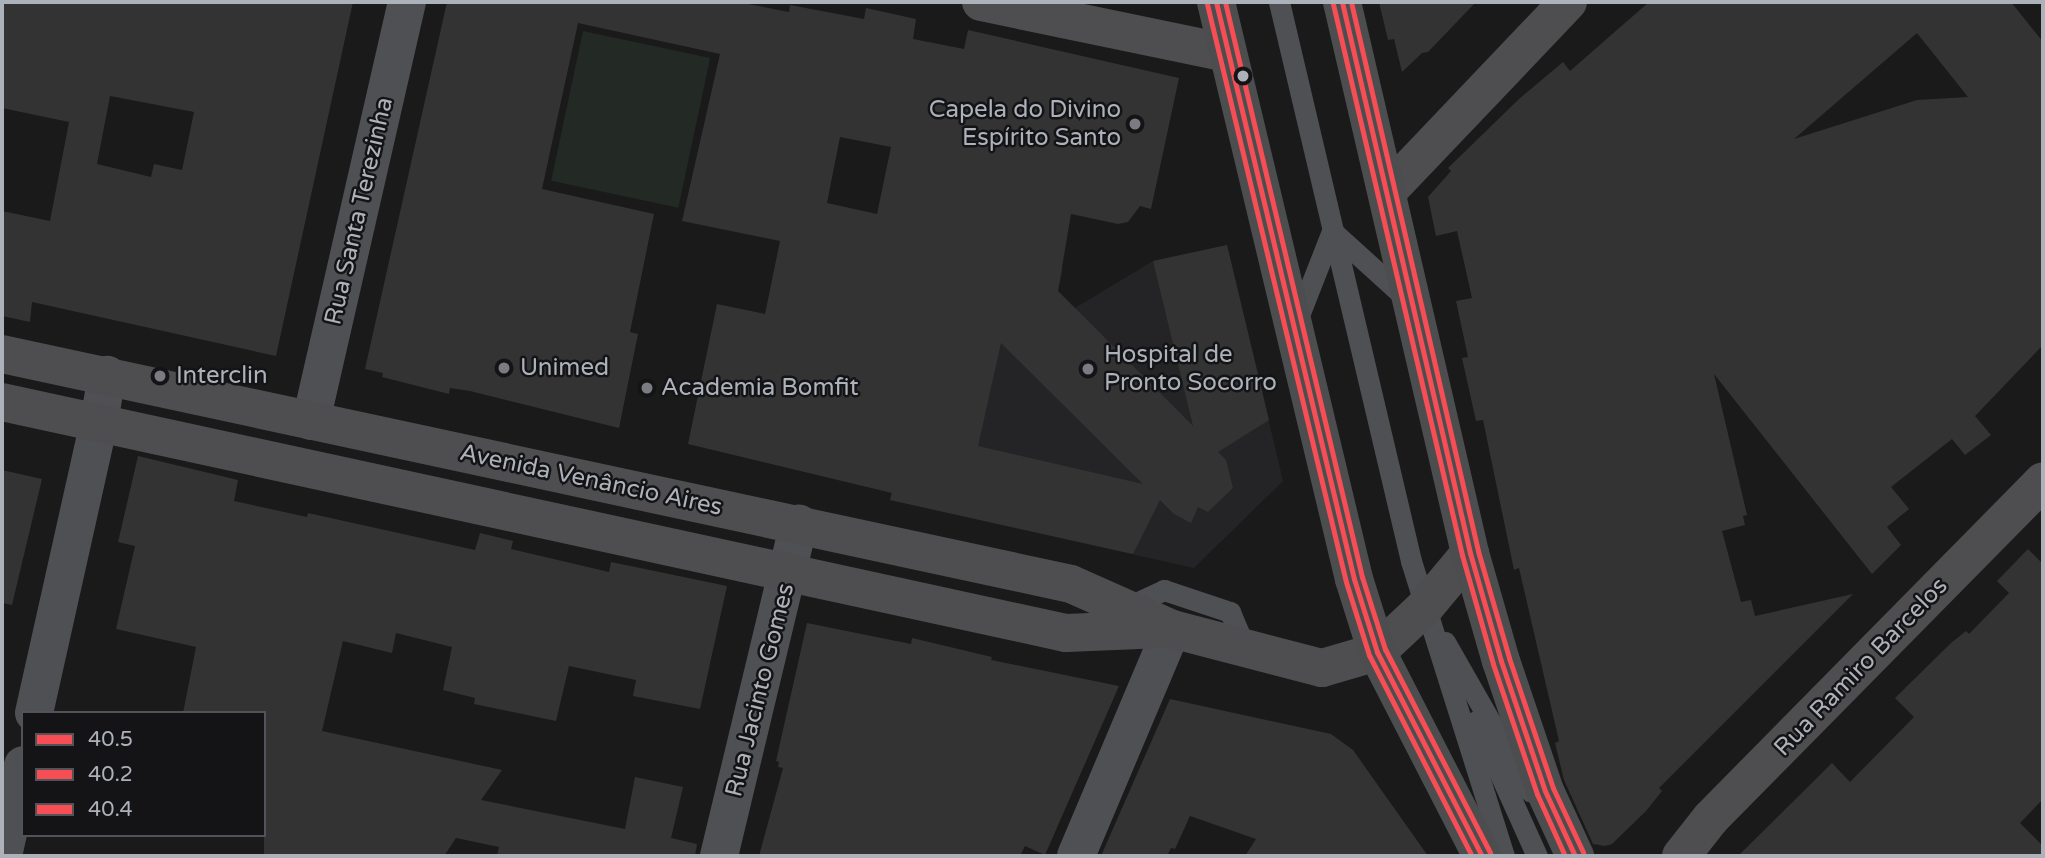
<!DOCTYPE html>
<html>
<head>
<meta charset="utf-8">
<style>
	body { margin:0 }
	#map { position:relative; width:2045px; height:858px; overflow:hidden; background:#1a1a1a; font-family:"Varela Round",sans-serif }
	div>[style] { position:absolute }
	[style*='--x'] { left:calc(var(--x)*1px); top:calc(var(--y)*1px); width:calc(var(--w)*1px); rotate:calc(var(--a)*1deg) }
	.built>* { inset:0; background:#242426 }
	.green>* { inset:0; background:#232924; transform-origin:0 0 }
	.building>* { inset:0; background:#333334 }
	.lane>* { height:21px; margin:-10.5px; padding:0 10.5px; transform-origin:10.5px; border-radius:10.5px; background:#4f5053 }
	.street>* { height:38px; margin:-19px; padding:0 19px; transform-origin:19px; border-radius:19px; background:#4f5053 }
	.secondary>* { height:38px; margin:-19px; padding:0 19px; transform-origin:19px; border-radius:19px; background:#4e4e51 }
	.primary>* { height:38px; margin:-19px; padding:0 19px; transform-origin:19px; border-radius:19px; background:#4c4d4f }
	.bus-1>* { height:5px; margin:-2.5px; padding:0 2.5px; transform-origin:2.5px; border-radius:2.5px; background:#f64e54 }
	.bus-2>* { height:5px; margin:-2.5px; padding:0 2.5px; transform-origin:2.5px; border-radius:2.5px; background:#f64e54 }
	.bus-3>* { height:5px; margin:-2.5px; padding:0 2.5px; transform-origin:2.5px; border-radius:2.5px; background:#f64e54 }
	.dots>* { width:19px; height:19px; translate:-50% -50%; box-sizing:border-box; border:4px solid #141416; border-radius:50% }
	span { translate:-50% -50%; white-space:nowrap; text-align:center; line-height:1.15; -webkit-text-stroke:5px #141416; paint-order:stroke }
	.poi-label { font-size:24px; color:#adb1ba }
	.right { translate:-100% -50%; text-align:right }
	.left { translate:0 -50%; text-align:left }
	.street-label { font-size:24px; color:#adb1ba }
	.frame { position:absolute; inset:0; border:4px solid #adb1ba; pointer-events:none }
	.legend { position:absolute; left:21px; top:711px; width:245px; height:126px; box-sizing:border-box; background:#141416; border:2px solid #515358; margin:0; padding:9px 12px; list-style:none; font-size:21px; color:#adb1ba }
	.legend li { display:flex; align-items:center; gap:14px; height:35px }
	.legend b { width:35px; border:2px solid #515358 }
</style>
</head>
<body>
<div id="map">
	<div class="built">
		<i style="clip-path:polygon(947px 242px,1063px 269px,1056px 300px,1075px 308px,1153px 261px,1227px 245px,1283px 481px,1194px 568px,890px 500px)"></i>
	</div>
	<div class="green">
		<i style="left:583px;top:31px;width:130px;height:153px;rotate:12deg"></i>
	</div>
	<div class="building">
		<i style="clip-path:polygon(evenodd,2px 2px,353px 2px,276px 356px,32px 302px,30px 322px,2px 316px,2px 211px,50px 221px,69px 122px,2px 108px,2px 2px,110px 96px,194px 112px,182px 170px,154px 164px,151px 177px,97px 164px,110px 96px)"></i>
		<i style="clip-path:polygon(evenodd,447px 2px,738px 2px,789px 12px,790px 5px,864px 19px,866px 8px,916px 19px,913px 39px,964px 49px,968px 30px,1179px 78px,1151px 209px,1140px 206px,1128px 222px,1118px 224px,1071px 214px,1058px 291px,1193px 426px,1153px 261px,1227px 245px,1269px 420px,1218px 452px,1226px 460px,1233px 488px,1208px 512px,1198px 507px,1191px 523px,1174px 514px,1160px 500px,1133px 554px,890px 500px,892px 493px,688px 444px,717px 304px,765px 314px,780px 241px,682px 221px,720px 54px,578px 23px,542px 189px,654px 214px,630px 332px,638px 334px,619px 428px,470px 391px,450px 388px,449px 394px,382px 377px,383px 373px,365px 369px,447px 2px,840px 137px,891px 147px,877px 214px,827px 203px,840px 137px,447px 2px,1001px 343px,1143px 484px,978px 446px,1001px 343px)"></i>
		<i style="clip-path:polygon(1379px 2px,1476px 2px,1428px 52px,1422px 53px,1402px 72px,1394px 39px,1388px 40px)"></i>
		<i style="clip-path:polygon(evenodd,1649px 2px,2011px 2px,2043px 42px,2043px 345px,1975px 416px,1991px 435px,1965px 455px,1952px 439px,1891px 487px,1909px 509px,1887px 527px,1901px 545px,1872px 574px,1714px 374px,1747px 515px,1743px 516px,1745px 525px,1722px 531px,1741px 602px,1751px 600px,1755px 616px,1853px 594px,1659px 788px,1662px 791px,1646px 811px,1612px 844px,1605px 846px,1593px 844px,1564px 780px,1555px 743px,1559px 741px,1519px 568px,1514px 570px,1483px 420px,1476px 421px,1462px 358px,1468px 357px,1456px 301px,1472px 298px,1457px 231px,1436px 236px,1428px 197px,1451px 171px,1448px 168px,1519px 99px,1563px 62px,1570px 71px,1649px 2px,1917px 33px,1968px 97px,1917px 100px,1794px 139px,1917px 33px)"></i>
		<i style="clip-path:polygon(138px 456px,238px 480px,234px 501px,307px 517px,308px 513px,475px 550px,480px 533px,513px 541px,511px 549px,609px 572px,611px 562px,727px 586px,700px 709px,633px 696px,636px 680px,569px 666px,556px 721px,474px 704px,475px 698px,443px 690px,452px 647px,396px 633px,392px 653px,343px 641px,322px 731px,502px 770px,481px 800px,625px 829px,635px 777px,683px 787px,671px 838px,697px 844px,695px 856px,497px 856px,499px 847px,456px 838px,444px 856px,264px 856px,264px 713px,183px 713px,196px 647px,116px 629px,135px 546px,118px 542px)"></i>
		<i style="clip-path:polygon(2px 470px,42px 479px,12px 605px,2px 603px)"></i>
		<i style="clip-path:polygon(2028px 549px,2043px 564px,2043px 799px,2020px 823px,2043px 846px,2043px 856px,1738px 856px,1832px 763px,1850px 782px,1914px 717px,1895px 698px,1951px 643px,1966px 631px,1969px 634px,2009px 593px,1997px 581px)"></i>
		<i style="clip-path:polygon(807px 623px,911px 644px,912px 638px,992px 657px,991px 660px,1119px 686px,1045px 855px,1025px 846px,1020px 856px,759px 856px,783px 768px,778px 767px,779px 762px,776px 761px)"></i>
		<i style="clip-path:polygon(1170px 699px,1331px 734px,1353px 750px,1428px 856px,1245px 856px,1256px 839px,1190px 816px,1175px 849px,1171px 848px,1167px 856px,1101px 856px)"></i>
	</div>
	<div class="lane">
		<i style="--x:1279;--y:2;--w:574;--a:76.71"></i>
		<i style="--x:1411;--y:561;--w:309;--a:72.5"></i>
		<i style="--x:1332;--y:231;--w:103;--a:42.2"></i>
		<i style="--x:1296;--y:323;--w:99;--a:-68.6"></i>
		<i style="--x:1125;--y:608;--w:43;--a:-24.8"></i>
		<i style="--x:1164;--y:590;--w:70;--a:18.4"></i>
		<i style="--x:1230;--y:612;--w:39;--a:67"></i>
		<i style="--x:1445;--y:642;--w:172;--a:60.3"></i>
		<i style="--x:1476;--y:721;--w:148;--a:65.7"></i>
	</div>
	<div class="street">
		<i style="--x:311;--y:421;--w:430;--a:-77.1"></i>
		<i style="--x:34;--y:713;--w:298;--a:-77.4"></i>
		<i style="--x:99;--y:422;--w:48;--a:-80.3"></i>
		<i style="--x:3;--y:856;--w:93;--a:-77.6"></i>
		<i style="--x:719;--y:856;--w:342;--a:-76.5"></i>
		<i style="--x:1076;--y:856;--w:246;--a:-67.1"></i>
	</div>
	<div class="secondary">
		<i style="--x:981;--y:2;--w:252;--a:11.7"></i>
		<i style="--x:1388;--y:191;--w:261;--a:-46.4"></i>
		<i style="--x:2;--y:354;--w:1093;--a:12.14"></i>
		<i style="--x:1071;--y:584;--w:111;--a:24"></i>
		<i style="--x:1172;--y:629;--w:155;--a:14.6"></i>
		<i style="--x:1322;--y:668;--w:57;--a:-16.2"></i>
		<i style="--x:1377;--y:652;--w:66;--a:-43.2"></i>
		<i style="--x:1425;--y:607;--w:70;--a:-50.2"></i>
		<i style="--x:2;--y:402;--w:1089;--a:12.25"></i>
		<i style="--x:1066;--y:633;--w:97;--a:-2.4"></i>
		<i style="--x:1681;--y:856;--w:48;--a:-51.7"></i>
		<i style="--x:1711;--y:818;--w:473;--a:-45.4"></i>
	</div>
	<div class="primary">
		<i style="--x:1216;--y:2;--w:593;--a:76.55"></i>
		<i style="--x:1354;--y:579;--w:77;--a:72.5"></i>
		<i style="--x:1377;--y:652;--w:229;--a:62.8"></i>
		<i style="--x:1342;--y:2;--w:566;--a:76.92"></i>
		<i style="--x:1470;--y:553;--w:112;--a:74"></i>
		<i style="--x:1501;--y:661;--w:137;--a:71.3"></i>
		<i style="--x:1545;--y:791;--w:72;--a:65.2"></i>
	</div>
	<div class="bus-1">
		<i style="--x:1216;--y:2;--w:593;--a:76.55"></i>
		<i style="--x:1354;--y:579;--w:77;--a:72.5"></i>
		<i style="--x:1377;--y:652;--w:229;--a:62.8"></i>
		<i style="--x:1342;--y:2;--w:566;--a:76.92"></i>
		<i style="--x:1470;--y:553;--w:112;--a:74"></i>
		<i style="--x:1501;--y:661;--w:137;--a:71.3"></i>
		<i style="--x:1545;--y:791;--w:72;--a:65.2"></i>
	</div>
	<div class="bus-2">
		<i style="--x:1207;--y:4;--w:594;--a:76.48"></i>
		<i style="--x:1346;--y:582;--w:77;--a:72.5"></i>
		<i style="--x:1369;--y:655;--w:226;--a:62.9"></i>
		<i style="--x:1333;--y:4;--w:566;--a:76.82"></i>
		<i style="--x:1462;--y:555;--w:113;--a:74.1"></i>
		<i style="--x:1493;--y:664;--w:137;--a:71.3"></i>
		<i style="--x:1537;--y:794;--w:68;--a:65.7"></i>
	</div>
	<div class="bus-3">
		<i style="--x:1225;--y:2;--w:591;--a:76.6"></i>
		<i style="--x:1362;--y:577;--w:76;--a:72.3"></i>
		<i style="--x:1385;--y:649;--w:229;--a:62.7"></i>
		<i style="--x:1351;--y:2;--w:563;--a:76.97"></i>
		<i style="--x:1478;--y:551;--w:111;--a:73.8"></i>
		<i style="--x:1509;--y:658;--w:137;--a:71.3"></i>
		<i style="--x:1553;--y:788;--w:71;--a:64.9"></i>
	</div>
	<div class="dots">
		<i style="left:1243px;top:76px;background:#adb1ba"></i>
		<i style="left:1135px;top:124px;background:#7a7c82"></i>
		<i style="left:504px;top:368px;background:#7a7c82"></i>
		<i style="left:1088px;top:369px;background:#7a7c82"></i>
		<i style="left:160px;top:376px;background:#7a7c82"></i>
		<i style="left:647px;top:388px;background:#7a7c82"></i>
	</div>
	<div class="poi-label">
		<span class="right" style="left:1121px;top:124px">Capela do Divino<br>Espírito Santo</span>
		<span class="left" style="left:1104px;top:369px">Hospital de<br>Pronto Socorro</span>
		<span class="left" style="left:520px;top:368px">Unimed</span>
		<span class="left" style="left:176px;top:376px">Interclin</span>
		<span class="left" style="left:661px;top:388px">Academia Bomfit</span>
	</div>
	<div class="street-label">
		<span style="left:359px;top:211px;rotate:-77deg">Rua Santa Terezinha</span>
		<span style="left:591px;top:480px;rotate:12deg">Avenida Venâncio Aires</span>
		<span style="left:1861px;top:667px;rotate:-46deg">Rua Ramiro Barcelos</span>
		<span style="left:760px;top:690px;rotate:-76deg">Rua Jacinto Gomes</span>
	</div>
	<div class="frame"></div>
	<ul class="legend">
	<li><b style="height:9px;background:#f64e54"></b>40.5</li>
	<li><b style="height:9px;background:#f64e54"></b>40.2</li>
	<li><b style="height:9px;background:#f64e54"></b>40.4</li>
	</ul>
</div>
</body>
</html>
